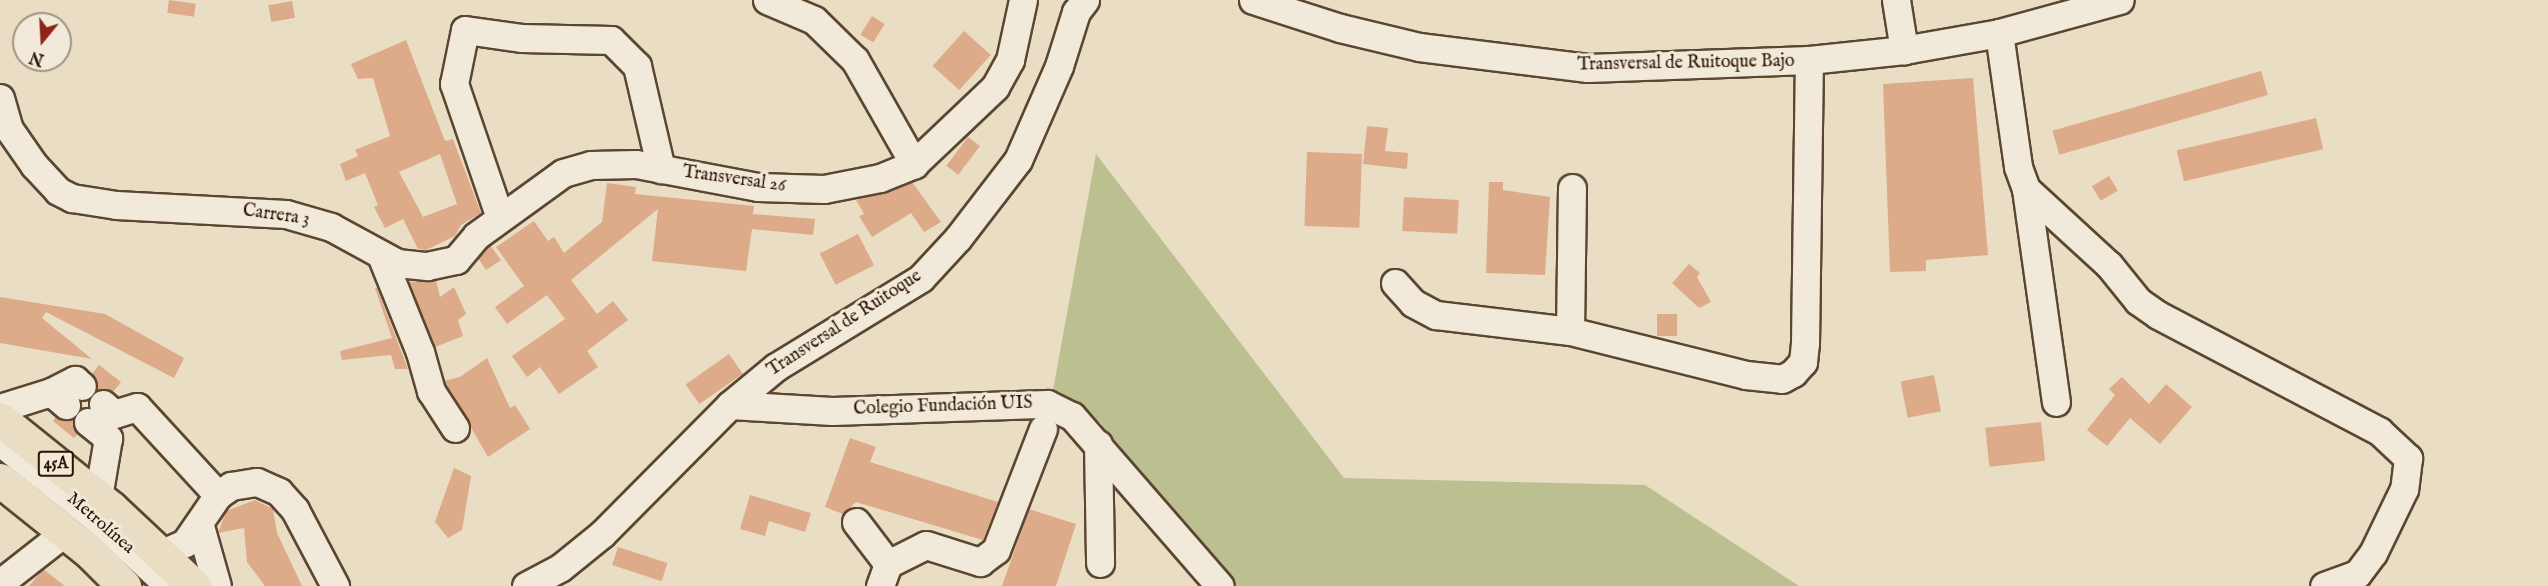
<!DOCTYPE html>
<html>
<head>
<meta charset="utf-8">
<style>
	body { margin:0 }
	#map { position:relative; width:2548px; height:586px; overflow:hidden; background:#e9ddc4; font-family:"IM FELL English",serif }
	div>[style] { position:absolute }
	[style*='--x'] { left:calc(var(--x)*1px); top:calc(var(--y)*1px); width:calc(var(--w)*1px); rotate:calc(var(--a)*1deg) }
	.green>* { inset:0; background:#bcbf90 }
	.building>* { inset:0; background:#ddab89; transform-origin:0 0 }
	.roads { filter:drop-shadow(2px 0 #5b4631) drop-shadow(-2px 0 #5b4631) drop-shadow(0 2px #5b4631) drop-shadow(0 -2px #5b4631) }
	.minor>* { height:27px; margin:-13.5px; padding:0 13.5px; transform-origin:13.5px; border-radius:13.5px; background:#f1e9d9 }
	.highway>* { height:33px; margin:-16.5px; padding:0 16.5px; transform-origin:16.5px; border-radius:16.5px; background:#e9ddc4 }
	span { translate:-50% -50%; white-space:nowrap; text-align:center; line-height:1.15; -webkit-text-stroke:6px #f1e9d9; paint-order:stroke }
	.shield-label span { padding:2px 4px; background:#f1e9d9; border:2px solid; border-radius:4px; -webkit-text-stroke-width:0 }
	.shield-label { font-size:16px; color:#2c1300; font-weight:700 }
	.street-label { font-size:18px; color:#2c1300 }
	.north { position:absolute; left:12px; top:12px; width:60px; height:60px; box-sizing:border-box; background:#f1e9d9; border:2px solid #a29382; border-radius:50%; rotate:198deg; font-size:16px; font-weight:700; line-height:24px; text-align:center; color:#2c1300 }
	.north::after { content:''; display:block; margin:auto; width:21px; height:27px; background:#8f2418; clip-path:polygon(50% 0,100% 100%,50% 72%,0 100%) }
</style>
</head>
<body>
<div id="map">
	<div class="green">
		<i style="clip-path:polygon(1096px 154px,1344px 478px,1645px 485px,1799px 586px,1227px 586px,1133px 476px,1101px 423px,1053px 390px)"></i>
	</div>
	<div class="building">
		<i style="left:169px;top:0;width:27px;height:13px;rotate:8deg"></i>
		<i style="left:292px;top:1px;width:17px;height:24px;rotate:80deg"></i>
		<i style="left:872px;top:16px;width:15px;height:22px;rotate:32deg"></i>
		<i style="left:964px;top:31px;width:36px;height:47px;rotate:42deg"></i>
		<i style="clip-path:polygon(evenodd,406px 40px,445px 141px,453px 139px,481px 213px,461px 225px,455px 236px,426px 250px,418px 249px,403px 219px,385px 228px,374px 207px,378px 205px,365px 173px,346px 181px,340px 164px,358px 156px,355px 150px,390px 136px,373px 78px,358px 79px,351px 64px,406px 40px,440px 154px,457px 204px,423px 217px,399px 172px,440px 154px)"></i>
		<i style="left:2261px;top:71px;width:25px;height:217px;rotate:74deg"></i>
		<i style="clip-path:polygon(1973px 78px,1988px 255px,1926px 260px,1926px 271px,1890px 272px,1883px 84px)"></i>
		<i style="left:2316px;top:118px;width:32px;height:143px;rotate:77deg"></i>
		<i style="clip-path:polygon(1367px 126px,1388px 128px,1385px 151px,1408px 153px,1407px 169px,1363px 164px)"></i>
		<i style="left:968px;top:137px;width:15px;height:36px;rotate:37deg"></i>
		<i style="left:1307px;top:152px;width:55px;height:74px;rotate:2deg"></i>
		<i style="left:2109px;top:176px;width:17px;height:20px;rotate:59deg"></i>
		<i style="clip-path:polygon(912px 182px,941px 222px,924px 232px,911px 213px,872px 237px,859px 216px,864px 214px,856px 200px)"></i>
		<i style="clip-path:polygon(1489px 182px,1503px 182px,1503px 190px,1550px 197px,1545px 275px,1486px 273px)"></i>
		<i style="clip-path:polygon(607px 183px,636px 187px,635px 194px,754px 206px,753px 214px,815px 219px,813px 235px,752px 229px,746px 271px,652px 261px,658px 209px,571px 280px,597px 314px,613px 301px,628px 320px,587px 351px,598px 367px,559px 394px,540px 367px,527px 377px,512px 356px,565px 319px,547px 295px,507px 324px,495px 307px,524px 286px,496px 247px,534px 221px,548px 241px,554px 237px,564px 253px,602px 222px)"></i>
		<i style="left:1404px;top:197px;width:55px;height:34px;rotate:3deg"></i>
		<i style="left:858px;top:234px;width:35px;height:43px;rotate:63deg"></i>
		<i style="clip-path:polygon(490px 245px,501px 260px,486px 270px,478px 258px)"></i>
		<i style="clip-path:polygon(1689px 264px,1700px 273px,1697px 277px,1711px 302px,1699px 308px,1672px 283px)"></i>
		<i style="clip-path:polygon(436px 280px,440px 297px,454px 287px,466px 314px,458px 320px,463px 336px,435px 347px,409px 282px)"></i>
		<i style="clip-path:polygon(375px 288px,377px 288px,408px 369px,395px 369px,391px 355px,342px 360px,340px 351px,392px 338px)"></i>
		<i style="clip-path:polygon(0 297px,105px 314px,184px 358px,174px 378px,46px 312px,42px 318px,92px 359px,0 343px)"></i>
		<i style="left:1657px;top:314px;width:20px;height:22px"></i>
		<i style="left:729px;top:354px;width:24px;height:53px;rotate:55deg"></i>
		<i style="clip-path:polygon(487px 358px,510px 408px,515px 405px,530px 429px,488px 457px,444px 381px,460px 377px)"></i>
		<i style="clip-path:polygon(99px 365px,121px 382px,113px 392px,97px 390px,92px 374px)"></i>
		<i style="left:1934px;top:375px;width:37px;height:34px;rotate:79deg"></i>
		<i style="clip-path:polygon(2122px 377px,2149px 404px,2166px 384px,2192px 407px,2160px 444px,2130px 418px,2107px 446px,2087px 430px,2115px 395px,2109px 389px)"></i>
		<i style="clip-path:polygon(56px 417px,73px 419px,78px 434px,74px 438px,53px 421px)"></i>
		<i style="left:2041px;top:422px;width:39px;height:56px;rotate:84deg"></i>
		<i style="clip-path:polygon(850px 438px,876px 447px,870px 462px,998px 502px,983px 540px,856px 502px,843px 514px,825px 507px)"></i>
		<i style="clip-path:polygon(454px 468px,471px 476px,462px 530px,448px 538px,435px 522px)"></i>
		<i style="clip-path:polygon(750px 495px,811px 513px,805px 532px,769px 521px,765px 536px,740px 529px)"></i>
		<i style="clip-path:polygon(255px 500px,273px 509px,277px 533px,302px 586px,265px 586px,247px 562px,244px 528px,218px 533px,226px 511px)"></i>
		<i style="clip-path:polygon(1029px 509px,1076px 524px,1056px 586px,1002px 586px)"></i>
		<i style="left:618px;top:547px;width:52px;height:19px;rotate:18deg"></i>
		<i style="clip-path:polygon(43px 569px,65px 586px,29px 586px)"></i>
	</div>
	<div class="roads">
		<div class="minor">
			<i style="--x:767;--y:0;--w:51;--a:23.1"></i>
			<i style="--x:814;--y:20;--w:57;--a:44.3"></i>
			<i style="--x:855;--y:60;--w:120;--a:60.4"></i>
			<i style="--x:1253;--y:0;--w:91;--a:17.8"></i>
			<i style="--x:1340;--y:28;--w:81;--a:13.5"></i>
			<i style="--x:1419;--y:47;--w:170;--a:7.1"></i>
			<i style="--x:1588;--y:68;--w:221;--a:-2.1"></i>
			<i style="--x:1809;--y:60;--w:96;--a:-6"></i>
			<i style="--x:1904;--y:50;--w:97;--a:-10.1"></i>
			<i style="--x:1999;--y:33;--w:125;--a:-15.3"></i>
			<i style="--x:1896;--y:0;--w:51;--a:80.9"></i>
			<i style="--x:1999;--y:33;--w:135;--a:81.9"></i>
			<i style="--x:2018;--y:167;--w:23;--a:70"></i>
			<i style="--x:2026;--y:189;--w:113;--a:42.5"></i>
			<i style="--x:2109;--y:265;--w:46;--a:51.1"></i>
			<i style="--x:2138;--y:301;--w:24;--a:35"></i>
			<i style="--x:2158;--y:315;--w:250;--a:27.7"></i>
			<i style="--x:2379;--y:431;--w:40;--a:43"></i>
			<i style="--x:2408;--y:458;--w:31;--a:97"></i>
			<i style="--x:2404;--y:489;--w:71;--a:115.8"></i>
			<i style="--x:2373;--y:553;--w:26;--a:127"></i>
			<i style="--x:2357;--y:574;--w:35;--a:160"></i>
			<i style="--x:0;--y:98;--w:32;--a:74"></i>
			<i style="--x:9;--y:129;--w:44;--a:55.2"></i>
			<i style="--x:34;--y:165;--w:35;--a:47"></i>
			<i style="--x:58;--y:191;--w:16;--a:27"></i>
			<i style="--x:72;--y:198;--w:45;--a:9"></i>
			<i style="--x:116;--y:205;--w:170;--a:3"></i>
			<i style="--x:286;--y:214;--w:47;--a:16.1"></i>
			<i style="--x:331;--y:227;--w:75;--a:28.6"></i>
			<i style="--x:397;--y:263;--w:30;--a:6"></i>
			<i style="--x:427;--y:266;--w:30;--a:-12"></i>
			<i style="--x:456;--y:260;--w:31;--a:-50"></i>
			<i style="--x:476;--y:236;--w:107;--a:-35.9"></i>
			<i style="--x:563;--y:173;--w:29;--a:-16"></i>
			<i style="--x:591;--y:165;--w:45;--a:-1.3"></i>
			<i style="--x:636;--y:164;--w:124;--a:10.7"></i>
			<i style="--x:758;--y:187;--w:66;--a:1.7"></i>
			<i style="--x:824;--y:189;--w:57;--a:-11.1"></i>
			<i style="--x:880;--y:178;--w:37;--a:-22"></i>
			<i style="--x:914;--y:164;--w:112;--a:-43.5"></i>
			<i style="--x:995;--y:87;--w:31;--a:-61"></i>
			<i style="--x:1010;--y:60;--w:61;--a:-77.8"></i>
			<i style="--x:2026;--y:189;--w:215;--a:82"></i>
			<i style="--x:500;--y:218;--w:142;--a:-108.9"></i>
			<i style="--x:454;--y:84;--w:55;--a:-78.5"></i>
			<i style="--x:465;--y:30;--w:58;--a:8"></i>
			<i style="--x:522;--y:38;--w:89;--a:1.3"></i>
			<i style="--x:611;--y:40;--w:37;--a:45"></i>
			<i style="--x:637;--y:66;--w:106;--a:76.9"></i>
			<i style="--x:381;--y:255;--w:105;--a:68.1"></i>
			<i style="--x:420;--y:352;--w:41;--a:74.2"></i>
			<i style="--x:431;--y:391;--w:44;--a:57"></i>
			<i style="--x:1395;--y:283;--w:27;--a:48"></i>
			<i style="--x:1413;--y:303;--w:26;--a:28"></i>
			<i style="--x:1436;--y:315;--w:135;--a:6.8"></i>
			<i style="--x:1570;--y:331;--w:181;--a:14"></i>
			<i style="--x:1746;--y:375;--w:36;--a:6"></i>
			<i style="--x:1782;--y:379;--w:13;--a:-29"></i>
			<i style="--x:1793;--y:373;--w:15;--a:-48"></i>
			<i style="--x:1803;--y:362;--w:19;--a:-84"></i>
			<i style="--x:1805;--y:343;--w:283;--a:-89.2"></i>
			<i style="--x:1570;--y:331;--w:143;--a:-89.2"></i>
			<i style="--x:51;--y:392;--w:27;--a:-27"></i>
			<i style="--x:75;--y:380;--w:9;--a:41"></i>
			<i style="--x:103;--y:404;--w:15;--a:42"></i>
			<i style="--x:114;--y:414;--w:24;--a:-17"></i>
			<i style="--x:137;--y:407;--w:120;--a:47.4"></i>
			<i style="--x:730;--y:405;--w:102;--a:3.4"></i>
			<i style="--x:832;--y:411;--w:215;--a:-1.9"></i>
			<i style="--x:1047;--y:404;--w:28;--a:26"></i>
			<i style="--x:1072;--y:416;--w:225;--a:49"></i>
			<i style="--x:0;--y:408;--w:53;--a:-17.4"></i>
			<i style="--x:51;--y:392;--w:20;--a:41"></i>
			<i style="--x:88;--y:422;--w:26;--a:39"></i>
			<i style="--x:108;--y:438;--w:60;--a:99.6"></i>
			<i style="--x:0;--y:442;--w:127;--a:38.6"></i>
			<i style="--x:99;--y:521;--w:96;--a:42.9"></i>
			<i style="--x:1098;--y:444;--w:119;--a:89"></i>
			<i style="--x:856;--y:522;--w:53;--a:52.7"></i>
			<i style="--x:200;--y:526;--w:62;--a:74.2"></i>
			<i style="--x:160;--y:554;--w:27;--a:-24"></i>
			<i style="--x:185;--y:543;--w:58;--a:-55.5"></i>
			<i style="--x:218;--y:495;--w:16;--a:-35"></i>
			<i style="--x:231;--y:486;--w:26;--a:-9"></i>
			<i style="--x:257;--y:482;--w:24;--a:24"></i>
			<i style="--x:279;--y:492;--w:24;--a:48"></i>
			<i style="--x:295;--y:510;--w:86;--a:62.2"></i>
			<i style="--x:0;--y:583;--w:83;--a:-38.1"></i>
			<i style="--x:526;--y:586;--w:38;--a:-28"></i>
			<i style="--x:560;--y:568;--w:54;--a:-39"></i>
			<i style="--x:602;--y:534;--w:182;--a:-45.2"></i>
			<i style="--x:730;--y:405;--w:60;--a:-39.6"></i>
			<i style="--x:776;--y:367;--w:170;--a:-31.5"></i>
			<i style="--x:921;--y:278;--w:54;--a:-47.2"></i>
			<i style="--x:958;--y:238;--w:98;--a:-52.4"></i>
			<i style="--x:1018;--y:160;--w:103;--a:-66.4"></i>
			<i style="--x:1059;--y:66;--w:57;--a:-72.5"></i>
			<i style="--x:1076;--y:12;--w:15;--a:-53"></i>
			<i style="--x:880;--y:586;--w:23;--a:-70"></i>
			<i style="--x:888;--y:564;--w:42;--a:-26.6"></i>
			<i style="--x:926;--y:545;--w:57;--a:17.5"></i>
			<i style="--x:980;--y:562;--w:20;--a:-37"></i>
			<i style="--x:996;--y:550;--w:130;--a:-68.8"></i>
		</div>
		<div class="highway">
			<i style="--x:0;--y:419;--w:142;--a:38.7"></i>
			<i style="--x:111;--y:508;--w:114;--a:43.2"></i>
			<i style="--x:0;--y:480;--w:117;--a:38.7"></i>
			<i style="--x:91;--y:553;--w:47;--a:45"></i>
		</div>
	</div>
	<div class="shield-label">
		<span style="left:56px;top:464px">45A</span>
	</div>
	<div class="street-label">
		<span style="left:1686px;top:64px;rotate:-1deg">Transversal de Ruitoque Bajo</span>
		<span style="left:734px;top:180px;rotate:8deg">Transversal 26</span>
		<span style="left:276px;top:216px;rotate:8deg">Carrera 3</span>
		<span style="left:845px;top:324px;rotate:-33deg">Transversal de Ruitoque</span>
		<span style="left:943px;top:407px;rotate:-2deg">Colegio Fundación UIS</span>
		<span style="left:100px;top:524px;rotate:41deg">Metrolínea</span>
	</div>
	<div class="north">N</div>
</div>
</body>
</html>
